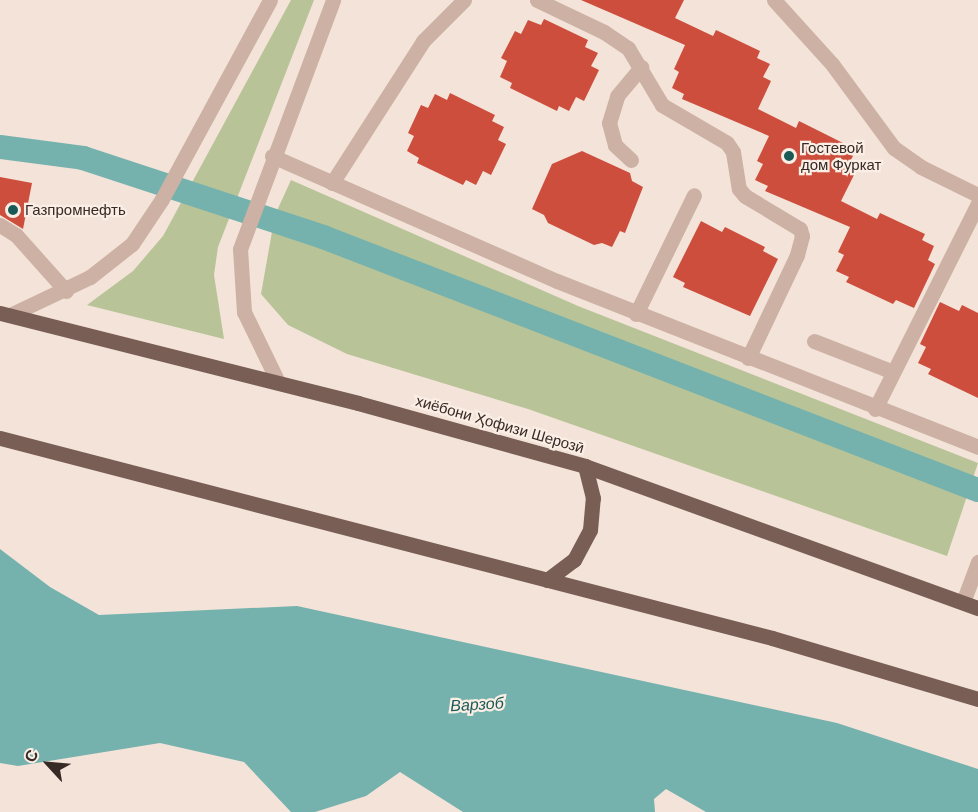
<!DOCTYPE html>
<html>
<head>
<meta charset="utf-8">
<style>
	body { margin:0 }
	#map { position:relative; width:978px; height:812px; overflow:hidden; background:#f3e3d9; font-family:Arial,sans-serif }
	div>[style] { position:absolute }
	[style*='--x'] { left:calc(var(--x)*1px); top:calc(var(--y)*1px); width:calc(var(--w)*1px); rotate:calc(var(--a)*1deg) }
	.green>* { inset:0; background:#b9c398 }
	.water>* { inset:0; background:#76b2ad }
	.canal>* { height:24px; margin:-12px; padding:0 12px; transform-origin:12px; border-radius:12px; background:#76b2ad }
	.building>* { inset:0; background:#cd4e3c }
	.minor>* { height:15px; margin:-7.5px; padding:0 7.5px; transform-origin:7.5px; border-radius:7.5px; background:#ccb1a4 }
	.major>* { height:15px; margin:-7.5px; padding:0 7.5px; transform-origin:7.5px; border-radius:7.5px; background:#795e56 }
	.dots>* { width:16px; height:16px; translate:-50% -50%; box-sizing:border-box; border:3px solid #faeee5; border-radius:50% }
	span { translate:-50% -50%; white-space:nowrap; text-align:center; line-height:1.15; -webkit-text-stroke:4.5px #faeee5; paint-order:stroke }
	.poi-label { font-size:15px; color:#362926 }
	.left { translate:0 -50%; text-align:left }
	.street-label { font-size:15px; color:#362926 }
	.water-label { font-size:16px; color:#195a57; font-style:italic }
	.north { position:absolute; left:18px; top:734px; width:60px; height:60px; -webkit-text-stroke:4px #faeee5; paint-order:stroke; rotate:296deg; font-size:16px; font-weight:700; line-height:24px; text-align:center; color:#362926 }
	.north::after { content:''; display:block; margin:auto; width:21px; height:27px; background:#362926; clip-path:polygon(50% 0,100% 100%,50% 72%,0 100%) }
</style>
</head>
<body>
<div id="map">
	<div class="green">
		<i style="clip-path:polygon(291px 0,314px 0,218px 247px,214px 275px,224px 339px,87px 305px,133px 271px,163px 236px)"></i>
		<i style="clip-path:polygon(291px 180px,578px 306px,978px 463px,947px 556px,528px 409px,347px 354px,288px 325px,261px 294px,275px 215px)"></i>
	</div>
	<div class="water">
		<i style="clip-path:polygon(0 549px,50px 587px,99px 615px,297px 606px,837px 723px,978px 769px,978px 812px,706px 812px,666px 789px,654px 799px,655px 812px,463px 812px,400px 772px,366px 796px,315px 812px,291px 812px,244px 762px,160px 743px,18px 766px,0 763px)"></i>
	</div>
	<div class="canal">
		<i style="--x:0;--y:147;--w:84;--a:7.5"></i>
		<i style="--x:83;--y:158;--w:253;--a:18.2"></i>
		<i style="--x:323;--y:237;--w:702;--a:21.12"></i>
	</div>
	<div class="building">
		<i style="clip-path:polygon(581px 0,684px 0,675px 18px,713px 36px,716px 30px,760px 51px,757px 58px,770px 64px,763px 77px,771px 81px,758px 109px,796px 128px,799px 121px,843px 143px,840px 149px,853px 156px,846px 169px,855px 173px,841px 201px,877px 219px,880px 213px,925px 234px,922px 240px,934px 246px,928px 260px,935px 264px,914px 308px,896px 300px,893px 304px,846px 282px,849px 277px,836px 271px,844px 255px,838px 252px,850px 227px,765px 191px,768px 186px,755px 180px,763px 164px,757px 161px,769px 136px,682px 99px,684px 94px,672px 88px,679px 72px,674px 69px,685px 45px)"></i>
		<i style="clip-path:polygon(544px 19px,588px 40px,585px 47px,598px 53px,591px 66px,599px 70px,584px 101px,576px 97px,569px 111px,559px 106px,557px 111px,510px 88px,512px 83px,500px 77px,507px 61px,501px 58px,515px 31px,521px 34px,528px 20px,541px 25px)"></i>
		<i style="clip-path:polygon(450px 93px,495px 115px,492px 121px,504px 127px,498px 140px,506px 144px,491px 175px,483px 171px,476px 185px,466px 180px,463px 185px,417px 163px,419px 158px,407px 151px,414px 136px,408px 133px,421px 105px,428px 108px,435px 94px,447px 100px)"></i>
		<i style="clip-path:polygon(582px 151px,630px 173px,632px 181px,643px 187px,625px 233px,620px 231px,612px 247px,602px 243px,594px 245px,548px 223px,544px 215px,532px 209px,552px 164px)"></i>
		<i style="clip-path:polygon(0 177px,32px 183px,23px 229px,0 215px)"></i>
		<i style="clip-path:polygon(701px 221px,722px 232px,725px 227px,765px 247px,763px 251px,778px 259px,750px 316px,683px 287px,685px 283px,673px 277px)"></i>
		<i style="clip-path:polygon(940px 302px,959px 311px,962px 305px,978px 313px,978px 398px,928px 374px,931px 369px,918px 363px,926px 347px,920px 344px)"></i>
	</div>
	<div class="minor">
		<i style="--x:537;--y:0;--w:74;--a:25.5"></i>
		<i style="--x:604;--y:32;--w:29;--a:34"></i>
		<i style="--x:628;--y:48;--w:66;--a:59.2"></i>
		<i style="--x:662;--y:105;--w:75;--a:30.3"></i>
		<i style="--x:727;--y:143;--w:11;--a:56"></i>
		<i style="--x:733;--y:152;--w:37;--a:81"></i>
		<i style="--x:739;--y:189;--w:9;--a:49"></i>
		<i style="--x:745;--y:196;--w:64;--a:31"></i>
		<i style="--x:800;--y:229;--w:7;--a:74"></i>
		<i style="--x:802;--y:236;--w:20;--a:105"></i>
		<i style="--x:797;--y:255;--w:114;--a:115.4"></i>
		<i style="--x:774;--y:0;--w:86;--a:47.8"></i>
		<i style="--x:832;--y:64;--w:104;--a:53.6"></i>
		<i style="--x:894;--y:148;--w:33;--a:35"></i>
		<i style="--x:921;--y:167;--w:64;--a:26.2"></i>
		<i style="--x:272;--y:156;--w:311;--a:23.7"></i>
		<i style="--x:557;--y:281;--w:453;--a:21.5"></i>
		<i style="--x:631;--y:160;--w:22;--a:-137"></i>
		<i style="--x:615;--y:145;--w:23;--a:-105"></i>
		<i style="--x:609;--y:123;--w:28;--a:-73"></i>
		<i style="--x:617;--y:96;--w:38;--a:-50"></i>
		<i style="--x:332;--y:183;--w:169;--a:-57.3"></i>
		<i style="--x:423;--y:41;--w:58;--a:-45"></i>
		<i style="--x:0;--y:225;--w:19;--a:32"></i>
		<i style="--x:16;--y:235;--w:75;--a:48.2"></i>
		<i style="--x:636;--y:314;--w:132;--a:-64"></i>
		<i style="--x:10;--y:315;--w:89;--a:-25.4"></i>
		<i style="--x:90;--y:277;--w:53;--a:-38.2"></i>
		<i style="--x:132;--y:244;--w:54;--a:-56.3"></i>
		<i style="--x:162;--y:199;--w:226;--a:-61.5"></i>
		<i style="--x:814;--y:341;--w:83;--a:21.3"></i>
		<i style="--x:278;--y:382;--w:78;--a:-115.9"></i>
		<i style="--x:244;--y:312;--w:63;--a:-93.6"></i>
		<i style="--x:240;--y:249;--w:266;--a:-69.5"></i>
		<i style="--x:875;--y:409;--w:230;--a:-63.4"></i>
		<i style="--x:963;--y:602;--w:43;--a:-69.4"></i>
	</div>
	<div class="major">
		<i style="--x:0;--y:313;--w:369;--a:14.1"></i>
		<i style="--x:358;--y:403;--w:236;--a:15.5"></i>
		<i style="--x:585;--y:466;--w:418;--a:19.9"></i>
		<i style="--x:0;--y:438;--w:797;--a:14.52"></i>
		<i style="--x:772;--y:638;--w:215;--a:16.5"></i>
		<i style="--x:547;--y:580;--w:34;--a:-37"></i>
		<i style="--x:574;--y:560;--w:34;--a:-62"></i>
		<i style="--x:590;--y:530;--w:32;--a:-85"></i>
		<i style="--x:593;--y:498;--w:33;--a:-104"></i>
	</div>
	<div class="dots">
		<i style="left:789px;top:156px;background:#195a57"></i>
		<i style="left:13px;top:210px;background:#195a57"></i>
	</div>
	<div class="poi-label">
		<span class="left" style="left:801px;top:156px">Гостевой<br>дом Фуркат</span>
		<span class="left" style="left:25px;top:210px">Газпромнефть</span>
	</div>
	<div class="street-label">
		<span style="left:500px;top:424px;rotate:16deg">хиёбони Ҳофизи Шерозӣ</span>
	</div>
	<div class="water-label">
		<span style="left:477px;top:705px;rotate:-3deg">Варзоб</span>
	</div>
	<div class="north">С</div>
</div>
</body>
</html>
